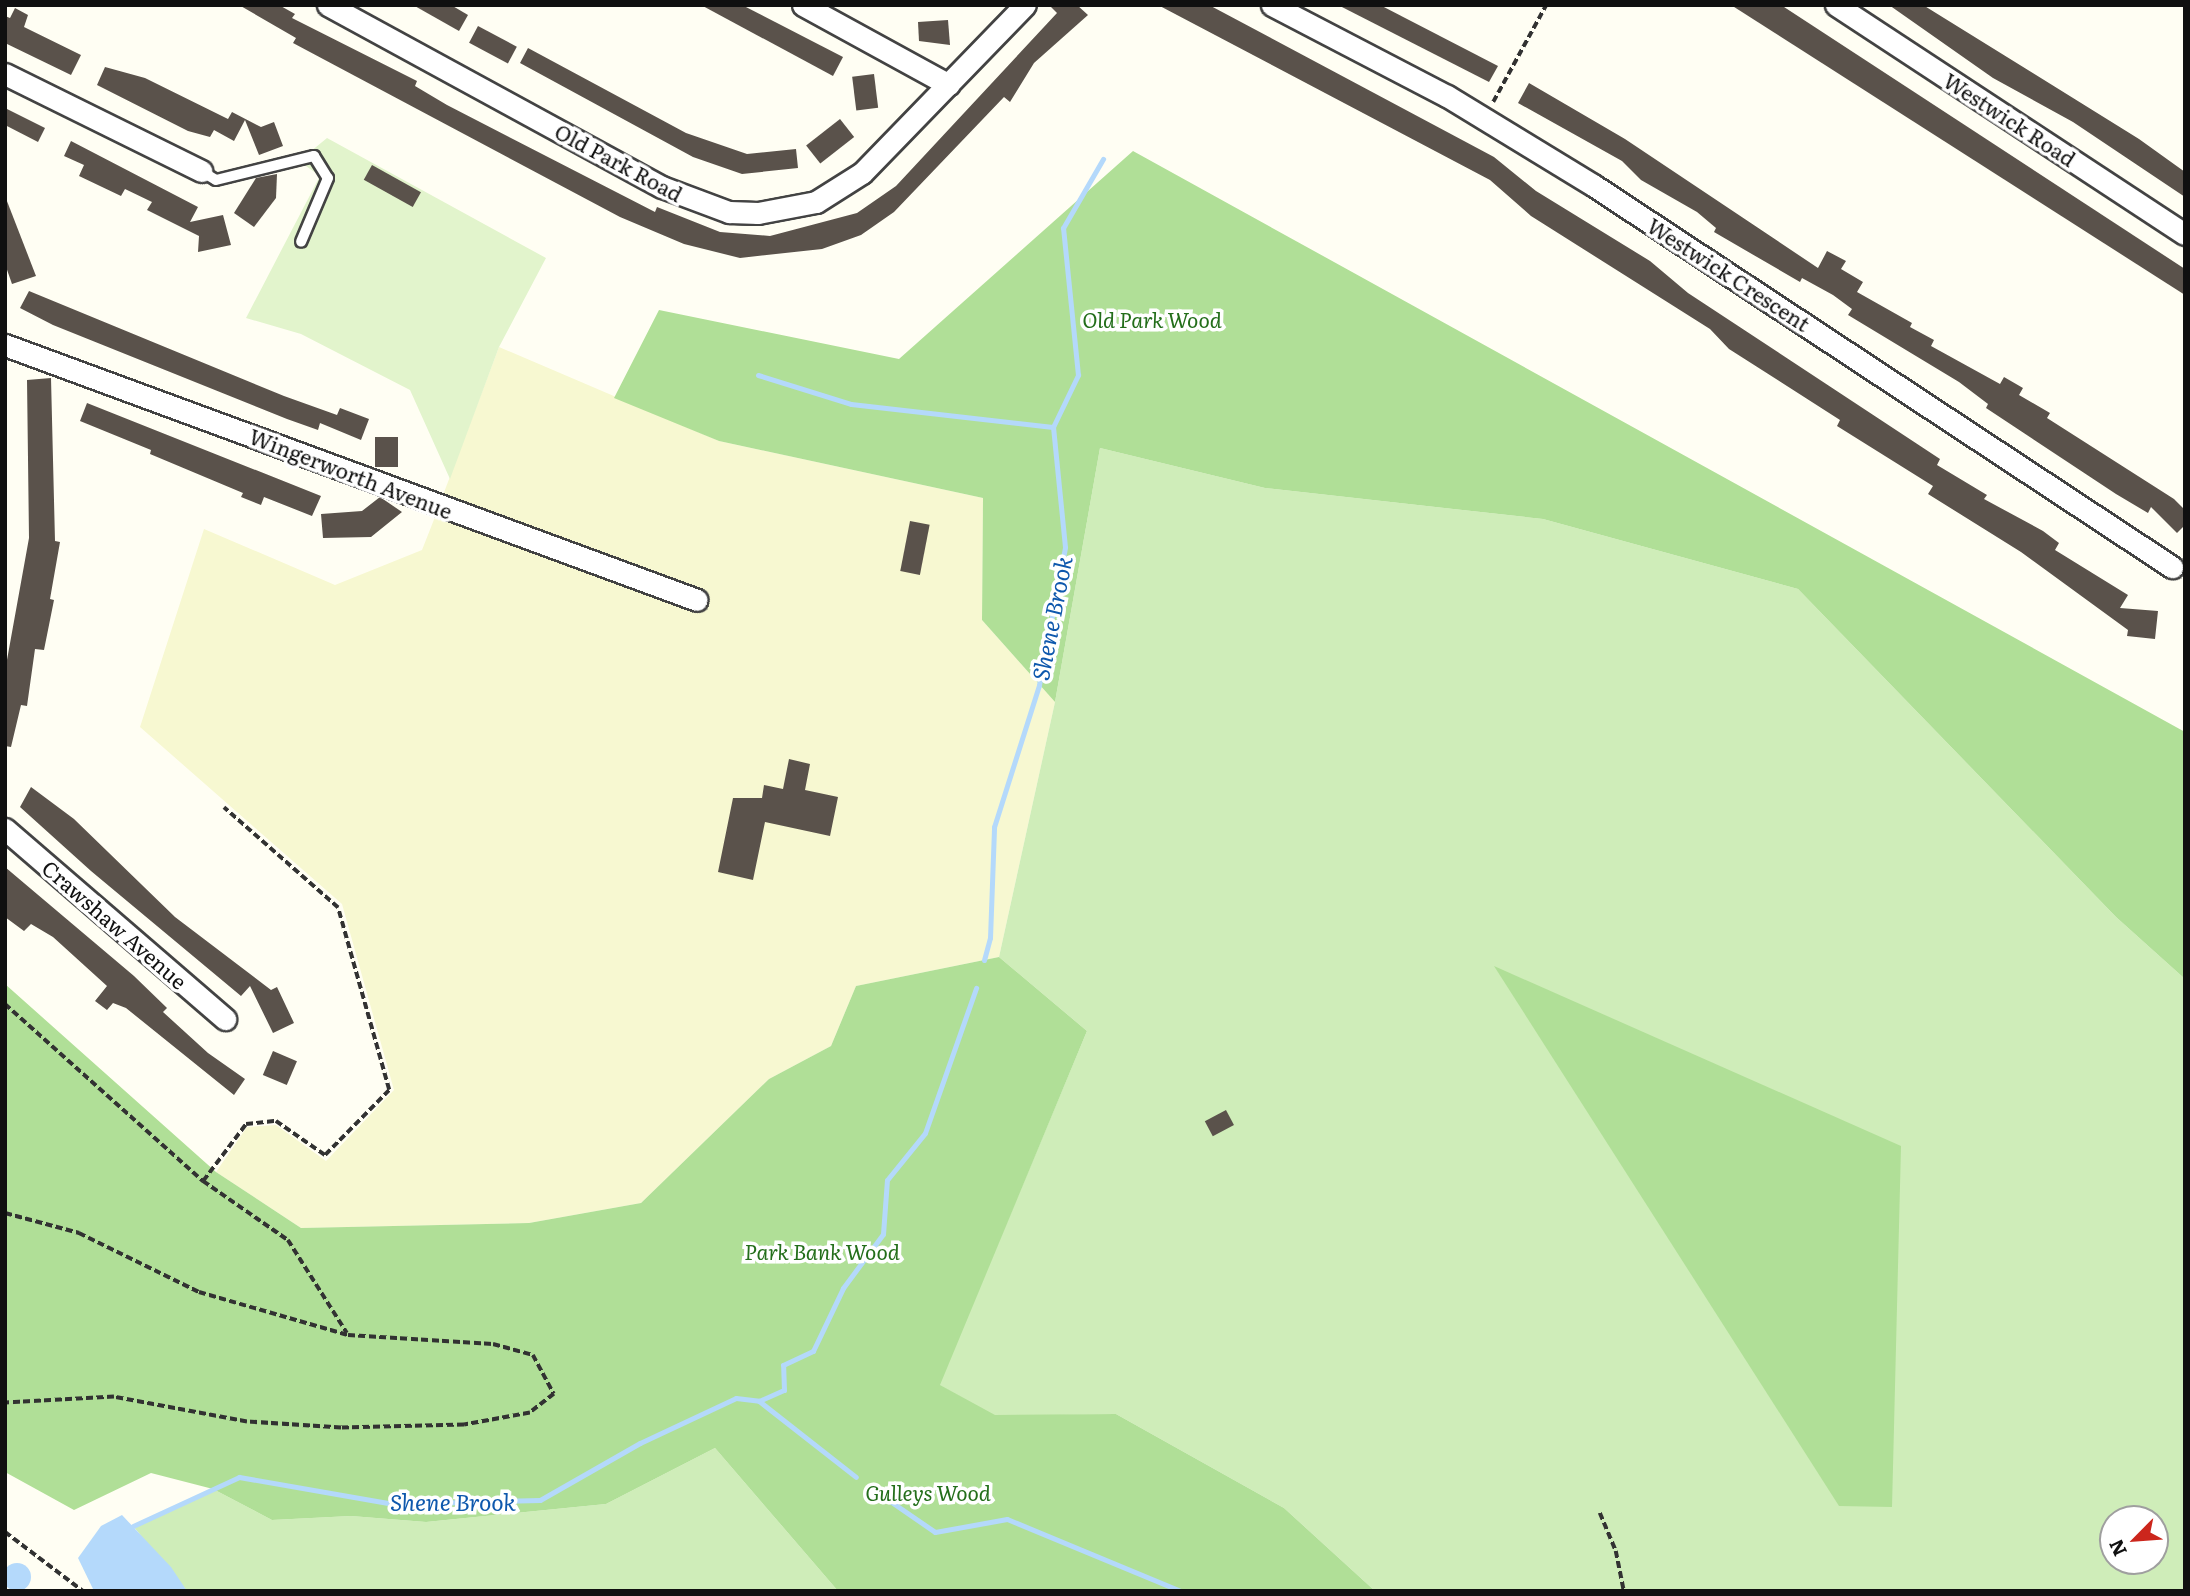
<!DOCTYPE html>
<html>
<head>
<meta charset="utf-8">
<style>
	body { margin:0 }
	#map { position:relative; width:2190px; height:1596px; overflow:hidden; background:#fffef3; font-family:Literata,serif }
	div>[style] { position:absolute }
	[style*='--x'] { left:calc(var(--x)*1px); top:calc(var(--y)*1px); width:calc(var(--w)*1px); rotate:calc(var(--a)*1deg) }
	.farmland>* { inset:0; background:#f7f8d1 }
	.green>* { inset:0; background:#cfedb9 }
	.forest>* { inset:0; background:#b0df97 }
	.pitch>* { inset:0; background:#e2f4cc }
	.water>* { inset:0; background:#b4d9fb }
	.round { border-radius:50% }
	.stream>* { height:5px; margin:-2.5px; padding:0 2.5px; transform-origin:2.5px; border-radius:2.5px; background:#b4d9fb }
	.building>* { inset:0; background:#5a524b; transform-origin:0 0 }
	.path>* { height:3.5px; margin-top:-1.75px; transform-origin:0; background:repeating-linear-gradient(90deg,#323232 0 7px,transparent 0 10.5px) }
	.roads { filter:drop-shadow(2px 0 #434343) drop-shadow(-2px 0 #434343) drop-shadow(0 2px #434343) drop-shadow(0 -2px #434343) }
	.lane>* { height:10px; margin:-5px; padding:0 5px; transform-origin:5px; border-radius:5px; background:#fff }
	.street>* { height:21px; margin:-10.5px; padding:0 10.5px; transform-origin:10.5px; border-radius:10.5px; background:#fff }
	span { translate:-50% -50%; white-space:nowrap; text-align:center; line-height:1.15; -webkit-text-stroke:7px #fff; paint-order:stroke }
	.street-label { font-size:21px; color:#101010 }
	.park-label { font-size:21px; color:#236e1a; font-style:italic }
	.water-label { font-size:23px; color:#0e58ad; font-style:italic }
	.frame { position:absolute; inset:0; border:7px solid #101010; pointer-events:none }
	.north { position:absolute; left:2099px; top:1505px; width:70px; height:70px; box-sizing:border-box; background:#fff; border:2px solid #9f9f9f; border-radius:50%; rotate:245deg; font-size:19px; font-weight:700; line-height:28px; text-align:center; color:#101010 }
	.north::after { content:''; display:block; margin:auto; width:24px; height:32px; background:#cc261c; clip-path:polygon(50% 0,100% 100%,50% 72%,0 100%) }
</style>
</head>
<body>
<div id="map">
	<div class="farmland">
		<i style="clip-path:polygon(499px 347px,719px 441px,983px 498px,982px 620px,1055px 702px,999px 957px,856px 986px,831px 1046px,769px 1079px,641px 1203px,529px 1223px,301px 1228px,216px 1172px,247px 1127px,276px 1125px,326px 1161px,394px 1090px,342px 904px,140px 727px,204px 529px,335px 585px,422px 550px,435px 517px,668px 595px,440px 503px)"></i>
	</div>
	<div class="green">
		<i style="clip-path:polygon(evenodd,1100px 448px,1265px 488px,1543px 519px,1798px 589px,2116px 917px,2185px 979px,2185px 1591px,1375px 1591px,1284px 1508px,1116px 1414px,995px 1416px,939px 1385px,1087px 1031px,999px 957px,1055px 702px,1100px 448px,2113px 1519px,2155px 1519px,2155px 1561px,2113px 1561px,2113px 1519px)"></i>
		<i style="clip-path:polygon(715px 1448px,838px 1591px,187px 1591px,133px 1526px,213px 1489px,272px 1520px,351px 1516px,426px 1522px,606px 1504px)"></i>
	</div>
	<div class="forest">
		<i style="clip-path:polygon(1133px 151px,2185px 732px,2185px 979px,2116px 917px,1798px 589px,1543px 519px,1265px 488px,1100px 448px,1055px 702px,982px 620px,983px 498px,719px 441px,614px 398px,659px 310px,899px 359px)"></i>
		<i style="clip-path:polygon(999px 957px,1087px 1031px,940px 1385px,995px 1415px,1116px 1414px,1284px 1508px,1375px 1591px,838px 1591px,715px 1448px,606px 1504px,426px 1522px,351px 1516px,272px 1520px,213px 1489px,151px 1473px,74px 1510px,5px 1472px,5px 984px,216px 1172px,301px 1228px,529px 1223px,641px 1203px,769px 1079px,831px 1046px,856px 986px)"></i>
		<i style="clip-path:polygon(1494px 966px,1901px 1146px,1892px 1507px,1839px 1506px)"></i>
	</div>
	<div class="pitch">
		<i style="clip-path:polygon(327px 138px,546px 258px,499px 347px,450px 479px,410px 390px,301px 334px,246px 318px,320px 176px,299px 161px)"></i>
	</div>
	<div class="water">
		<i style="clip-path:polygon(122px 1515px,171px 1567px,187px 1591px,94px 1591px,78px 1558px,101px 1526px)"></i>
		<i class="round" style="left:3px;top:1563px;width:28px;height:28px"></i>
	</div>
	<div class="stream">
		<i style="--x:758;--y:375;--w:97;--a:17.3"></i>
		<i style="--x:851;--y:404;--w:203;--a:6.5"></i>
		<i style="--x:984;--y:960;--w:23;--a:-75"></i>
		<i style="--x:990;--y:938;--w:111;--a:-87.9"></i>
		<i style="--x:994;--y:827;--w:149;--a:-72.4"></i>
		<i style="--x:1039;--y:685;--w:140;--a:-79.3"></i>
		<i style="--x:1065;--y:547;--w:121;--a:-95.7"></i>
		<i style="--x:1053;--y:427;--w:58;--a:-64.3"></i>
		<i style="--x:1078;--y:375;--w:148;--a:-95.8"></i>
		<i style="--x:1063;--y:228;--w:80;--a:-59.9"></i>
		<i style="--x:759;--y:1401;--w:27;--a:-24"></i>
		<i style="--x:784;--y:1390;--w:25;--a:-92"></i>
		<i style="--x:783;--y:1365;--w:33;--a:-25"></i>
		<i style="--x:813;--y:1351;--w:70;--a:-64.5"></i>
		<i style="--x:843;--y:1288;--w:67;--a:-53.5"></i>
		<i style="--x:883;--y:1234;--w:54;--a:-85.8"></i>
		<i style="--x:887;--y:1180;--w:60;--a:-51"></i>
		<i style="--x:925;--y:1133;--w:154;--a:-70.6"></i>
		<i style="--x:887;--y:1499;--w:58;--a:34.5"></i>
		<i style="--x:935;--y:1532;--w:73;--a:-10.2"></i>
		<i style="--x:1007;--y:1519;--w:188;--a:22.5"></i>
		<i style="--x:133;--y:1526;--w:117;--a:-24.8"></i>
		<i style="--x:239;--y:1477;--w:157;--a:9.9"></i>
		<i style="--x:394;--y:1504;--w:146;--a:-1.6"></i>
		<i style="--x:540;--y:1500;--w:115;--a:-29.7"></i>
		<i style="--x:640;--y:1443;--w:106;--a:-25.1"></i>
		<i style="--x:736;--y:1398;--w:23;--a:7"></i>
		<i style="--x:759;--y:1401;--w:123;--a:38.1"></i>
	</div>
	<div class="building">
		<i style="clip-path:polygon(239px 5px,279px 5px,295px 14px,292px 18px,417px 81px,415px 86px,447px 105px,655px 212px,657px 207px,720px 232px,770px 236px,857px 213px,896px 186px,1057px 13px,1049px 5px,1077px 5px,1088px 15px,1034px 63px,1010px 102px,1004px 97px,894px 212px,861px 235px,822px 249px,740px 258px,684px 244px,620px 217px,293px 43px,296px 38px)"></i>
		<i style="clip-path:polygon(413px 5px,451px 5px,468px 15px,459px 31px)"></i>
		<i style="clip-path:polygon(701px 5px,742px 5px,843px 57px,833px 76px)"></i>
		<i style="clip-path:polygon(1158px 5px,1209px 5px,1494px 157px,1536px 191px,1650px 261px,1688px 293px,1940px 459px,1937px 465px,1987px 495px,1984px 499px,2043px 531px,2059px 543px,2055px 550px,2128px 595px,2120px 608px,2158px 611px,2155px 639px,2127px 636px,2128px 630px,2021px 552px,1928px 494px,1933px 486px,1837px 426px,1840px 420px,1729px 349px,1710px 329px,1531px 216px,1490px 180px)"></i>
		<i style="clip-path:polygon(1338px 5px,1380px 5px,1498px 66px,1489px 82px)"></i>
		<i style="clip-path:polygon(1731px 5px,1781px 5px,2185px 269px,2185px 295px)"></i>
		<i style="clip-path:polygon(1889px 5px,1923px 5px,2139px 139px,2185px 172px,2185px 197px,2073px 122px,1993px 78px)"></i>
		<i style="clip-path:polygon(15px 8px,28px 15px,24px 27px,81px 55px,71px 75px,5px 43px,5px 16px,10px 18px)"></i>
		<i style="clip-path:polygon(948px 20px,950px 45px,919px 41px,918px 22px)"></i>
		<i style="left:478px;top:26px;width:44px;height:19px;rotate:28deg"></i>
		<i style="clip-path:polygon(528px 48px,686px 133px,747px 154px,796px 149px,798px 168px,742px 174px,693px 157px,520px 63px)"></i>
		<i style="clip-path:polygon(105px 67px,145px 78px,228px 119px,232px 112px,261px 127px,274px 122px,283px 146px,259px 155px,245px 120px,234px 141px,214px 130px,210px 137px,188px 131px,97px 85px)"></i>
		<i style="left:874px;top:74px;width:34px;height:22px;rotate:83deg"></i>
		<i style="clip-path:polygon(1529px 83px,1625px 139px,1818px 268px,1827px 251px,1846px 261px,1841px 269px,1863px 282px,1857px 292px,1912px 323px,1910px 327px,1934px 340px,1931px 346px,2000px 384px,2004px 377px,2023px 388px,2019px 395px,2050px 413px,2047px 418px,2174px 499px,2185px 510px,2185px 525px,2177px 533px,2151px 507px,2148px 513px,2116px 494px,1986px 408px,1988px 404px,1959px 382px,1848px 315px,1852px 309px,1833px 295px,1802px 278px,1800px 282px,1714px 232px,1716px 228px,1697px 212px,1641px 180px,1622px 161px,1518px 103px)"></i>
		<i style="clip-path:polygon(5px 108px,45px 128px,38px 142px,5px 125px)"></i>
		<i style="left:840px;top:119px;width:23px;height:43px;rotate:52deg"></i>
		<i style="clip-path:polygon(71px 141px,198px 207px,190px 222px,223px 215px,231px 245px,198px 252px,199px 236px,147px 210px,152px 202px,125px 189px,121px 196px,79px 176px,84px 165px,64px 156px)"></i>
		<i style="left:372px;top:165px;width:56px;height:17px;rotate:29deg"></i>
		<i style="clip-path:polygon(277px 174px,276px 198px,254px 227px,234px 213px,256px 178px)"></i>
		<i style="clip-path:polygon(5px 196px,36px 276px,12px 284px,5px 264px)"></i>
		<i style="clip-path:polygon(29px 291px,284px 396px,337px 415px,340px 408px,369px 419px,361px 440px,320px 423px,318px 430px,287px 419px,53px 325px,20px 308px)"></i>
		<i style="clip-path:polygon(51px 378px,55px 541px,60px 542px,50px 599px,54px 600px,44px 650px,35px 649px,27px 706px,21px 705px,11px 747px,5px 746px,5px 671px,29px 538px,27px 380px)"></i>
		<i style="clip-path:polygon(87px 403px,321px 496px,312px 516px,264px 497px,261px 505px,241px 497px,243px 493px,150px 454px,151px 450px,80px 421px)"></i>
		<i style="left:375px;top:437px;width:23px;height:30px"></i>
		<i style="clip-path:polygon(380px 497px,402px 512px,371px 537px,323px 538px,321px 514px,362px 511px)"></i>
		<i style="left:910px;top:521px;width:20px;height:51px;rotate:11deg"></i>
		<i style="clip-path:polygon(789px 759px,810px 764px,805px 790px,838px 797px,830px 836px,765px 822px,753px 880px,718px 872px,733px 798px,762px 798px,764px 785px,783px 789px)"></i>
		<i style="clip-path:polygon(31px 787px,74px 819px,175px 917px,271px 990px,277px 987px,294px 1023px,273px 1033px,250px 986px,241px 996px,91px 871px,20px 807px)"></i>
		<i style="clip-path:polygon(5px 867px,134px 976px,167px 1008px,163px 1012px,208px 1053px,245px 1079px,234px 1095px,126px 1008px,113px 1003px,107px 1010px,95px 1001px,107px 986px,53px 937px,31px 924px,24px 931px,5px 917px)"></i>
		<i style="left:273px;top:1051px;width:26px;height:26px;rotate:23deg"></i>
		<i style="left:1226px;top:1110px;width:17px;height:24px;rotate:62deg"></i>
	</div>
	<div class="path">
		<i style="--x:1493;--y:102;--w:111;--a:-61.3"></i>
		<i style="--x:5;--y:1004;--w:266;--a:41.8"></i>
		<i style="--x:203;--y:1181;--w:103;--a:34.8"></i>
		<i style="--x:288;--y:1240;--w:110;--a:57.6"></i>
		<i style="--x:203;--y:1181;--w:71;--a:-53"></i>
		<i style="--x:246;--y:1124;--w:30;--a:-6"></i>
		<i style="--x:276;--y:1121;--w:60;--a:34.8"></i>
		<i style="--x:325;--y:1155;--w:91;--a:-45.4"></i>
		<i style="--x:389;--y:1090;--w:189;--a:-105.7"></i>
		<i style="--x:338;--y:908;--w:152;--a:-138.7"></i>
		<i style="--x:5;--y:1213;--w:77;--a:15.1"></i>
		<i style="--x:79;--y:1233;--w:134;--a:26.2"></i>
		<i style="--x:199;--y:1292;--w:155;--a:16.1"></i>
		<i style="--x:348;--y:1335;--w:145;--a:3.6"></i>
		<i style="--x:493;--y:1344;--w:41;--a:15.4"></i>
		<i style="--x:533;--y:1355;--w:44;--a:61.7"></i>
		<i style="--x:554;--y:1394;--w:31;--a:142"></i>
		<i style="--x:530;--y:1413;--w:67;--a:169.7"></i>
		<i style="--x:464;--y:1425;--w:123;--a:178.6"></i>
		<i style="--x:341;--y:1428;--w:94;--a:-176.3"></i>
		<i style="--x:247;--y:1422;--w:135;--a:-169.4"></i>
		<i style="--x:114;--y:1397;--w:109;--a:176.8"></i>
		<i style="--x:1600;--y:1513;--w:41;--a:67.2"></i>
		<i style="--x:1616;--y:1551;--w:41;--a:78.7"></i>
		<i style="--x:5;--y:1532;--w:98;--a:37.1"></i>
	</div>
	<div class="roads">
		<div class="lane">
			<i style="--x:201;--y:171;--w:17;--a:31"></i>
			<i style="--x:216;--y:180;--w:101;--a:-13.8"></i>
			<i style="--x:314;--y:156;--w:26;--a:58"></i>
			<i style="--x:328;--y:178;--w:69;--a:112.9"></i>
		</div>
		<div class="street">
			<i style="--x:328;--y:5;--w:380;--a:28.6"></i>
			<i style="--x:662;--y:187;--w:72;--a:20.5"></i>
			<i style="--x:729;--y:212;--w:29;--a:2"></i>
			<i style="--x:758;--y:213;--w:59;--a:-10.7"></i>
			<i style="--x:816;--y:202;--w:54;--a:-32.2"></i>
			<i style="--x:862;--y:173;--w:234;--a:-45.9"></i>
			<i style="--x:803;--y:5;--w:166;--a:28.7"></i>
			<i style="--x:1272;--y:5;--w:197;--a:27.5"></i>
			<i style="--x:1447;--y:96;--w:171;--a:31.4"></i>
			<i style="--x:1593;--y:185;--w:694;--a:33.42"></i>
			<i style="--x:1836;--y:5;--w:417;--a:33.3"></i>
			<i style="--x:5;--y:74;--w:219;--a:26.3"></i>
			<i style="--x:5;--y:345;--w:737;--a:20.23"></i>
			<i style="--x:5;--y:829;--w:291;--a:40.8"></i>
		</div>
	</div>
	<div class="street-label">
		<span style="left:2010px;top:119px;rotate:33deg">Westwick Road</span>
		<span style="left:619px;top:162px;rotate:28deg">Old Park Road</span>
		<span style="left:1729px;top:274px;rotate:33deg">Westwick Crescent</span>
		<span style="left:351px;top:473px;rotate:21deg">Wingerworth Avenue</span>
		<span style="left:115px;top:924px;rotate:41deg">Crawshaw Avenue</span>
	</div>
	<div class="park-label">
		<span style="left:1152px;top:319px">Old Park Wood</span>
		<span style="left:822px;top:1251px">Park Bank Wood</span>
		<span style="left:928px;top:1492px">Gulleys Wood</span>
	</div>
	<div class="water-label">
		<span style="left:1051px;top:618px;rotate:-79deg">Shene Brook</span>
		<span style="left:453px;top:1501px">Shene Brook</span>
	</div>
	<div class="frame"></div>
	<div class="north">N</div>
</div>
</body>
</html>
